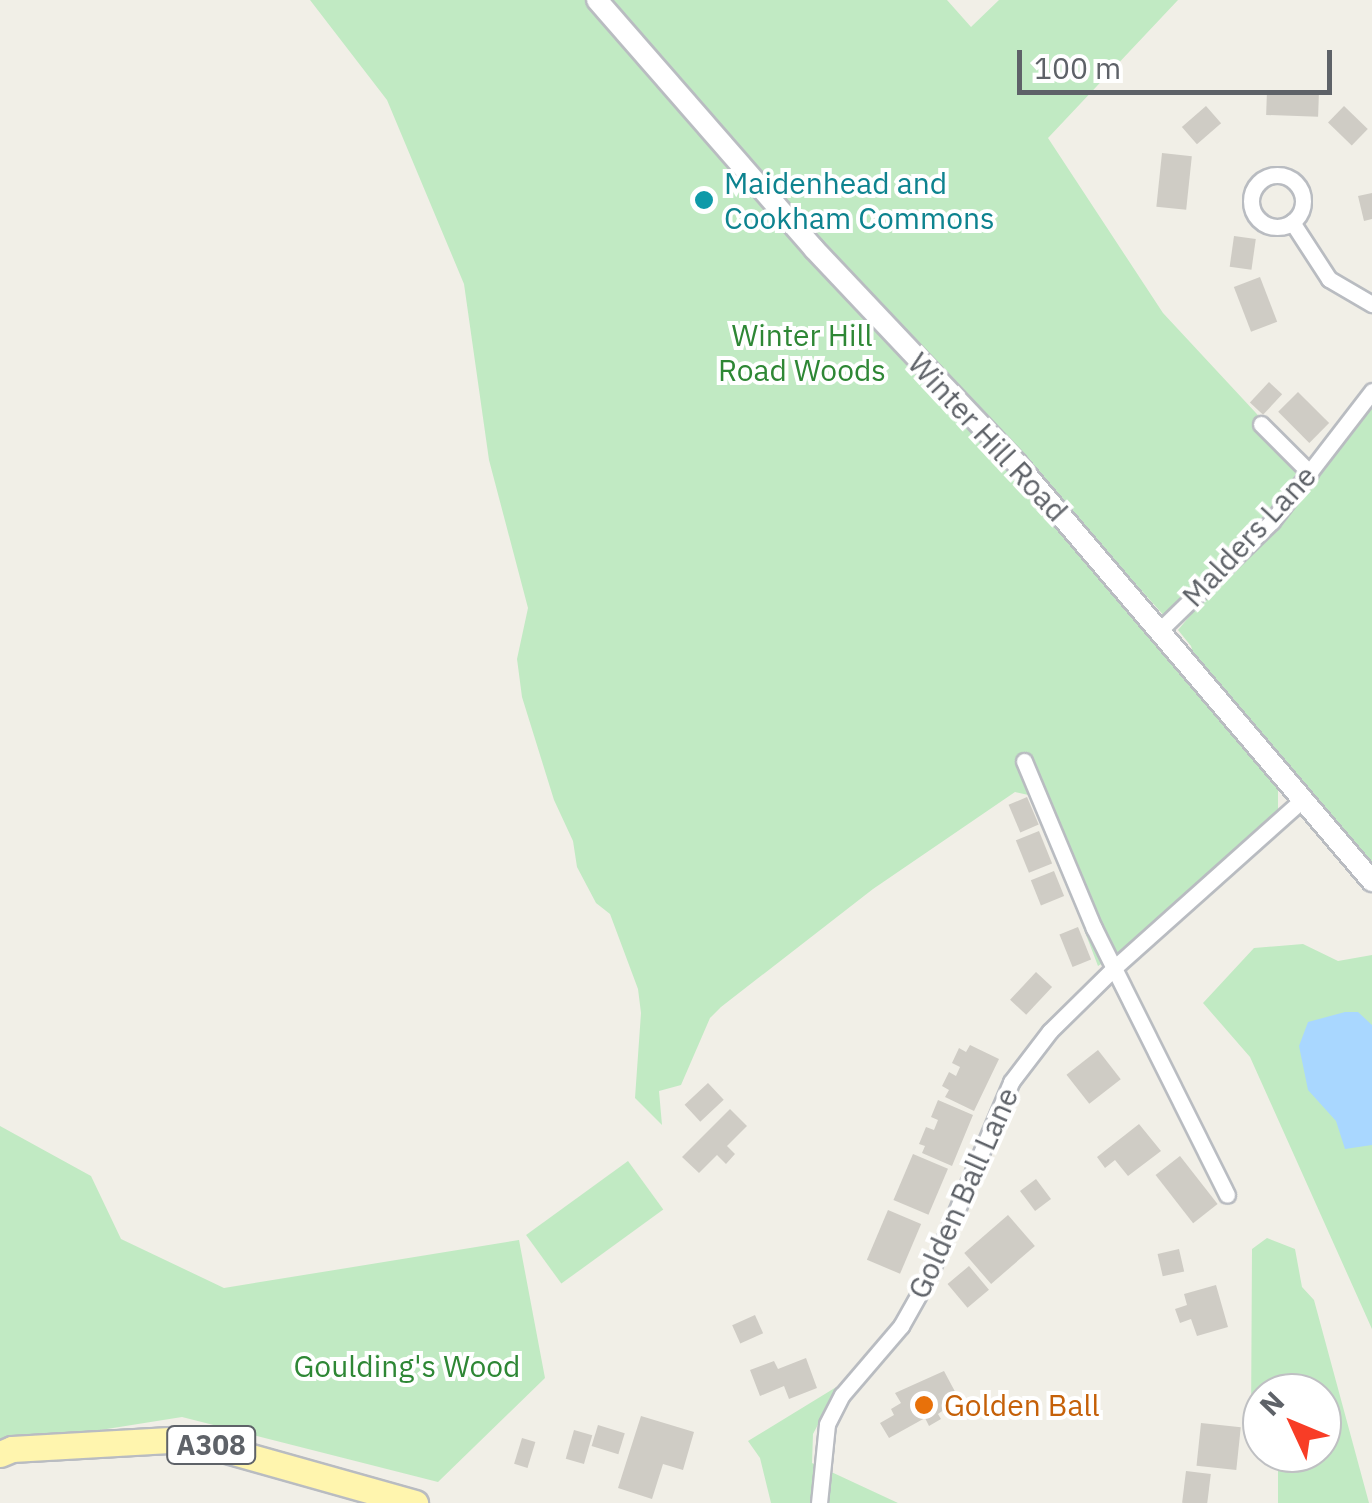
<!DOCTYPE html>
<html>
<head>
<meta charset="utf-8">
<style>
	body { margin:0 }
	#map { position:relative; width:1372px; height:1503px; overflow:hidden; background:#f1efe7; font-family:"IBM Plex Sans",sans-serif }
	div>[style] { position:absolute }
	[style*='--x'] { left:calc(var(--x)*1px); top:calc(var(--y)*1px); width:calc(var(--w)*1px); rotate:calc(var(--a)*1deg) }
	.green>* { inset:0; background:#c1eac3; transform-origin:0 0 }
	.water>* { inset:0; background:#a9d7ff }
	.building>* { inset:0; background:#cfccc5; transform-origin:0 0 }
	.roads { filter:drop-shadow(2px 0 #b9bcc1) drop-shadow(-2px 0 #b9bcc1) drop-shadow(0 2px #b9bcc1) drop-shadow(0 -2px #b9bcc1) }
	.minor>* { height:15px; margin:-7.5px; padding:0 7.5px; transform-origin:7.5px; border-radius:7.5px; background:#fff }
	.minor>.ring { margin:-7.5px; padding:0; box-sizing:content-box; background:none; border:15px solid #fff; border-radius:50% }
	.tertiary>* { height:20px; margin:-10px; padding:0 10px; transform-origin:10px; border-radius:10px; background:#fff }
	.primary>* { height:25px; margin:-12.5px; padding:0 12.5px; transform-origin:12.5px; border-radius:12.5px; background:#fff5ae }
	.dots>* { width:28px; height:28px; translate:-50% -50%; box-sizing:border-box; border:5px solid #fff; border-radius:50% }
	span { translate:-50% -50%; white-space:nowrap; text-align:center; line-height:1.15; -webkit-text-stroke:8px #fff; paint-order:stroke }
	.shield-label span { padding:2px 8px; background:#fff; border:2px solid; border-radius:8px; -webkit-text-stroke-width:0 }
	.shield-label { font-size:28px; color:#5e6268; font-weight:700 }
	.culture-label { font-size:30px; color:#0d838f }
	.left { translate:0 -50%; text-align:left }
	.park-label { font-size:30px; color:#2e8735 }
	.street-label { font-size:30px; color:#5e6268 }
	.food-label { font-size:30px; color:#c56008 }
	.north { position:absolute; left:1242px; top:1373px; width:100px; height:100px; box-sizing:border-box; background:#fff; border:2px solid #bfc0c3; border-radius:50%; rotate:314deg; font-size:28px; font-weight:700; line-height:40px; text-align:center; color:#5e6268 }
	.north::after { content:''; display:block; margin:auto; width:35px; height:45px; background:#f83d26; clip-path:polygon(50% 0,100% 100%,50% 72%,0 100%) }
	.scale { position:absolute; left:1017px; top:50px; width:315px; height:45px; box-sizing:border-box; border:5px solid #5e6268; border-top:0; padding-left:12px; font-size:30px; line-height:35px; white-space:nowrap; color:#5e6268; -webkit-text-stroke:8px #fff; paint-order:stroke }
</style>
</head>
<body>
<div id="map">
	<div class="green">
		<i style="clip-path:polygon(310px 0,947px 0,971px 27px,999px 0,1178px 0,1048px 138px,1163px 313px,1309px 470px,1175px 628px,1081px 523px,1065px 538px,1278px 780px,1278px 811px,1268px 823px,1126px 948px,1098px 966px,1033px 796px,1015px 792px,873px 889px,721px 1007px,710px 1018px,681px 1085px,659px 1091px,662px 1125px,635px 1098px,641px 1013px,638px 989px,610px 914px,596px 903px,577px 867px,573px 841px,554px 800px,522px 697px,517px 659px,528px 608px,489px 460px,464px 284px,387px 100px)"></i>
		<i style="clip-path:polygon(1372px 398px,1372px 868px,1194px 657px,1191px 646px,1178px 630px)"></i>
		<i style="clip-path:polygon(1303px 944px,1338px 961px,1372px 955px,1372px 1329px,1250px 1057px,1203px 1003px,1254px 948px)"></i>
		<i style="clip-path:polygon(0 1126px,91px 1176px,121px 1239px,224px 1288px,519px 1240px,545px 1378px,438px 1482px,182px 1417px,0 1446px)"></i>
		<i style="left:628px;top:1161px;width:60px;height:126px;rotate:54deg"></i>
		<i style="clip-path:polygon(1267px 1238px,1295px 1249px,1302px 1287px,1314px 1300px,1369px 1503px,1278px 1503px,1278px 1453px,1322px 1453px,1322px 1393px,1262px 1393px,1262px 1427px,1251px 1426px,1252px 1249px)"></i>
		<i style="clip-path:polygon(838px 1386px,813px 1434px,812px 1463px,898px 1503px,771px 1503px,760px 1458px,748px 1441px)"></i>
	</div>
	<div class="water">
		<i style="clip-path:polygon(1345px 1012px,1358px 1012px,1372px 1025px,1372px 1145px,1345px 1149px,1336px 1121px,1308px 1090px,1299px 1046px,1308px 1022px)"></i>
	</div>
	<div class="building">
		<i style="left:1267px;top:90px;width:52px;height:25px;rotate:2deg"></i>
		<i style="left:1206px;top:106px;width:23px;height:32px;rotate:49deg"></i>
		<i style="left:1344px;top:106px;width:33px;height:23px;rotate:44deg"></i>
		<i style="left:1162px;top:153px;width:30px;height:54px;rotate:6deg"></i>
		<i style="clip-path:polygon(1372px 193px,1372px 219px,1364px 221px,1358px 196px)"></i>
		<i style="left:1234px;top:236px;width:22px;height:31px;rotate:8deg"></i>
		<i style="left:1260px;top:277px;width:48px;height:28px;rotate:69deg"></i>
		<i style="left:1269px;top:382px;width:18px;height:28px;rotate:43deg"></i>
		<i style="left:1298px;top:392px;width:44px;height:28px;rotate:45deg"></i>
		<i style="left:1027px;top:797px;width:30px;height:20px;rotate:67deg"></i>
		<i style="left:1039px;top:831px;width:35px;height:25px;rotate:68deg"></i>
		<i style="left:1054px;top:871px;width:27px;height:25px;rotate:68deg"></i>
		<i style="left:1078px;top:927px;width:35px;height:20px;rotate:68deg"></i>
		<i style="left:1036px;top:972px;width:22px;height:38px;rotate:43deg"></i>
		<i style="clip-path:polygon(970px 1045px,999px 1059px,974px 1111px,945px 1097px,949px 1090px,942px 1086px,949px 1072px,956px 1076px,960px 1067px,952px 1063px,959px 1048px,966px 1052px)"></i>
		<i style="left:1098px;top:1050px;width:37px;height:40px;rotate:52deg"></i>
		<i style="left:708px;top:1083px;width:23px;height:32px;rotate:47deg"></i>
		<i style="clip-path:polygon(938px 1100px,973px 1115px,952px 1166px,922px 1153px,925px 1146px,919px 1144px,926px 1127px,934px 1130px,938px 1120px,931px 1117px)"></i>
		<i style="clip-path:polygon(730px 1109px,747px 1126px,727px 1146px,735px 1154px,726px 1164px,717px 1155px,699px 1173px,682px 1157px)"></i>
		<i style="clip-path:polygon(1139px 1124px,1161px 1151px,1128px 1176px,1115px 1160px,1105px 1168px,1097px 1157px)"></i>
		<i style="left:913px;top:1154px;width:38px;height:50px;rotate:23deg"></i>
		<i style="left:1180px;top:1156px;width:61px;height:31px;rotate:52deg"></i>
		<i style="left:1036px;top:1179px;width:25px;height:20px;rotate:53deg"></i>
		<i style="left:888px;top:1210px;width:36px;height:54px;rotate:23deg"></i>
		<i style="left:1008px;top:1215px;width:41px;height:58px;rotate:49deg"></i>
		<i style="left:1179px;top:1249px;width:23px;height:22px;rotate:77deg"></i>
		<i style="left:969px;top:1266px;width:31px;height:28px;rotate:50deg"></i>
		<i style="clip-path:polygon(1216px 1285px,1228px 1327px,1197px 1336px,1191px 1319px,1180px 1323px,1175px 1309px,1187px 1305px,1184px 1294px)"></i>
		<i style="left:755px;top:1315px;width:20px;height:25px;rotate:66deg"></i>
		<i style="clip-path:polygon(806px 1358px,817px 1388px,789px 1399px,784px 1386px,760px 1396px,750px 1370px,774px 1361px,778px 1369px)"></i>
		<i style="clip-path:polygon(944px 1371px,959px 1399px,938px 1414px,941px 1419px,929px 1426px,925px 1418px,889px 1438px,880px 1423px,894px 1415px,891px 1409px,901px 1403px,895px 1393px)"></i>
		<i style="clip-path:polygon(641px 1416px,694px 1432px,683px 1470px,663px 1464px,652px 1499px,618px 1488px)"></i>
		<i style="left:1201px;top:1423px;width:40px;height:43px;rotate:6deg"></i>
		<i style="left:598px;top:1425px;width:28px;height:22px;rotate:17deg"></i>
		<i style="left:574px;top:1430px;width:19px;height:30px;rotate:16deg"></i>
		<i style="left:522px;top:1438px;width:14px;height:27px;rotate:17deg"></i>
		<i style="left:1186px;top:1471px;width:25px;height:32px;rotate:7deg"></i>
	</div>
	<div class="roads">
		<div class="minor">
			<i class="ring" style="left:1251px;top:175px;width:37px;height:37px"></i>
			<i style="--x:1292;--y:222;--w:68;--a:57"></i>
			<i style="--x:1329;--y:279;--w:50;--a:30.2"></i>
			<i style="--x:1261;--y:424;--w:69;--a:45"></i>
			<i style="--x:1160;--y:630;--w:156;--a:-44.2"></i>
			<i style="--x:1272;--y:521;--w:164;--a:-52.4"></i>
			<i style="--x:1024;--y:761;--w:181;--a:67.3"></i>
			<i style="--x:1094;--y:928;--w:298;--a:63.5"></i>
			<i style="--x:819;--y:1503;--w:79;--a:-84.2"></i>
			<i style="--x:827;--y:1424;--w:33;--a:-63"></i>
			<i style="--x:842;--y:1395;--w:91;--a:-49.5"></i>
			<i style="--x:901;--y:1326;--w:55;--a:-60.6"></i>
			<i style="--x:928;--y:1278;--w:213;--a:-67"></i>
			<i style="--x:1011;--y:1082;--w:64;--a:-52.6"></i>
			<i style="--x:1050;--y:1031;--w:90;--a:-44.5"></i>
			<i style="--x:1114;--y:968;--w:255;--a:-41.8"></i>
		</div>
		<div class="tertiary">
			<i style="--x:597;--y:0;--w:330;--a:48.9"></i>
			<i style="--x:814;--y:249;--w:296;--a:46.6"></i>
			<i style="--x:1017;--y:464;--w:548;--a:49.59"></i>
		</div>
		<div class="primary">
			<i style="--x:0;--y:1454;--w:13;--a:-23"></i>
			<i style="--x:12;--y:1449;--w:175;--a:-3.3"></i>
			<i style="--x:187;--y:1439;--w:237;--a:15.7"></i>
		</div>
	</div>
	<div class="dots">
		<i style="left:704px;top:200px;background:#0f9aa8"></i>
		<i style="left:924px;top:1405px;background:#e8710a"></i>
	</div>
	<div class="shield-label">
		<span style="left:211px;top:1445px">A308</span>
	</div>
	<div class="culture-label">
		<span class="left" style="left:724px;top:200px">Maidenhead and<br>Cookham Commons</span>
	</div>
	<div class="park-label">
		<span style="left:802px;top:352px">Winter Hill<br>Road Woods</span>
		<span style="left:407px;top:1366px">Goulding's Wood</span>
	</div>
	<div class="street-label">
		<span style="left:988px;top:437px;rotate:47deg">Winter Hill Road</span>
		<span style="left:1249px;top:536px;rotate:-47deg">Malders Lane</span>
		<span style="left:963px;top:1193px;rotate:-66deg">Golden Ball Lane</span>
	</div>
	<div class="food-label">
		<span class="left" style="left:944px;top:1405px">Golden Ball</span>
	</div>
	<div class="north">N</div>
	<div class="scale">100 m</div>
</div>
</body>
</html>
